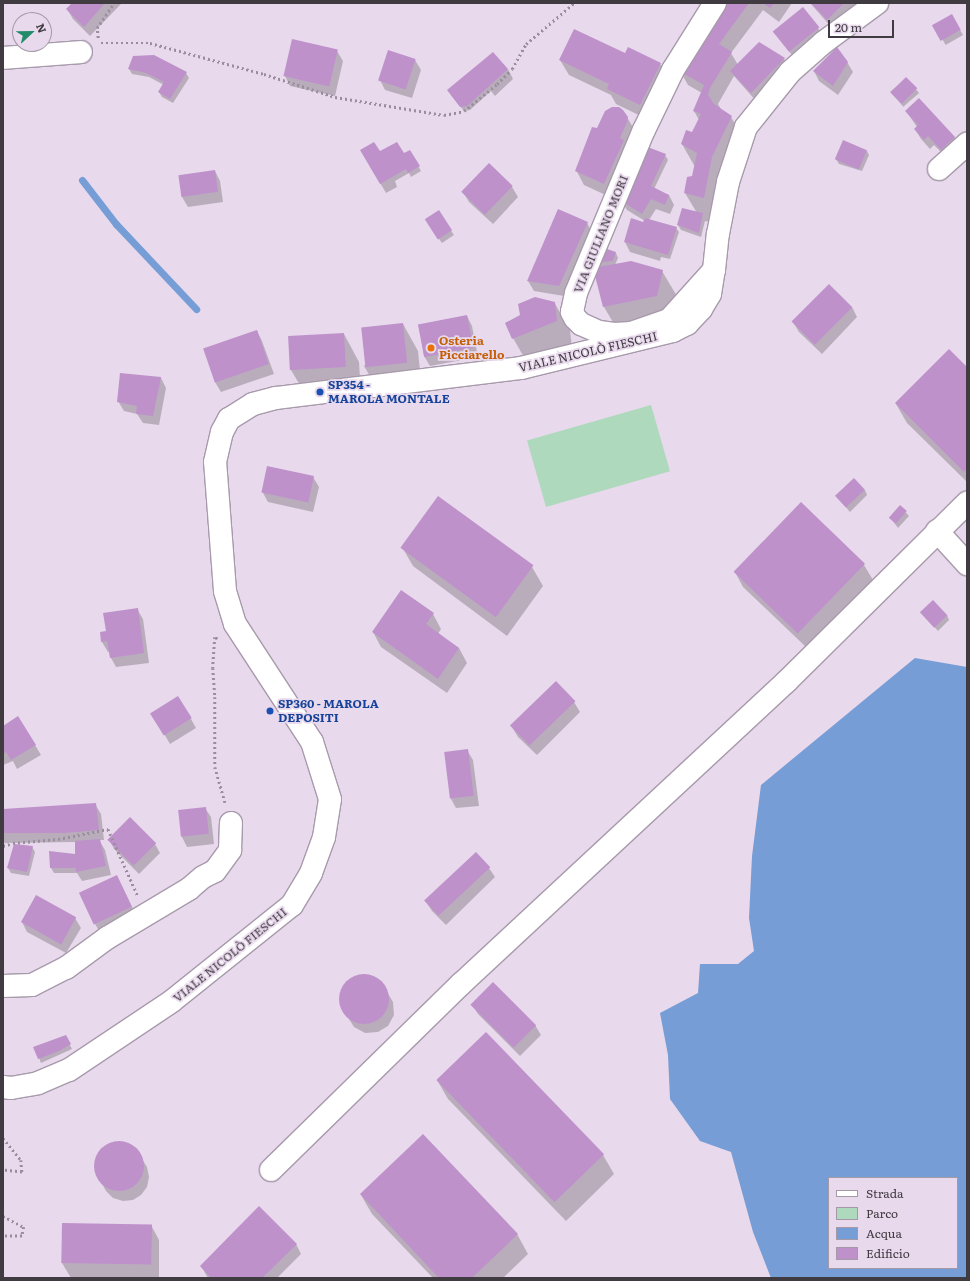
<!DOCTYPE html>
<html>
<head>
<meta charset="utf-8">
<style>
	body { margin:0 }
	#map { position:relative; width:970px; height:1281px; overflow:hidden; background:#e8d9ec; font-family:Literata,serif }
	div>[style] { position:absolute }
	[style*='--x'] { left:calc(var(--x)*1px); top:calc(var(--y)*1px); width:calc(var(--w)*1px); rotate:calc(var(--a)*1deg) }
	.green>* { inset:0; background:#afd9bd; transform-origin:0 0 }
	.water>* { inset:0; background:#769dd6 }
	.shadow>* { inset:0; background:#0003; transform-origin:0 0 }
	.stream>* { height:7px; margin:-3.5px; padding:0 3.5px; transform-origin:3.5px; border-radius:3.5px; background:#769dd6 }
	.building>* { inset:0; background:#be91cb; transform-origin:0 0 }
	.round { border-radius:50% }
	.path>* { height:2.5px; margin-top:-1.25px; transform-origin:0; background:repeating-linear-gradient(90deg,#998e9b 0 2px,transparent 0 5px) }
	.roads { filter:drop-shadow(1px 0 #a79aab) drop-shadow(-1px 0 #a79aab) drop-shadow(0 1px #a79aab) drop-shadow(0 -1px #a79aab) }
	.minor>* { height:22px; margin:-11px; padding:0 11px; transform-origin:11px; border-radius:11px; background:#fff }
	.major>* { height:22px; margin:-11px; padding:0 11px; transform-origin:11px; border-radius:11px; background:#fff }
	.dots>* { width:11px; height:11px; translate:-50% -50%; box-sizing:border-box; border:2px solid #e8d9ec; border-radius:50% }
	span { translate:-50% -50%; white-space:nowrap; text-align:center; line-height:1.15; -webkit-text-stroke:3.5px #e8d9ec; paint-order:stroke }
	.street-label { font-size:12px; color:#403a41 }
	.food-label { font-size:12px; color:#c56008; font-weight:700 }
	.left { translate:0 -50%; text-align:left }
	.transit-label { font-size:12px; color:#164399; font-weight:700 }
	.frame { position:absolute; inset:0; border:4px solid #403a41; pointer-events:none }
	.legend { position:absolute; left:828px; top:1177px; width:130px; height:92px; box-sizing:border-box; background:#e8d9ec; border:1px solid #a599a8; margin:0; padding:5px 7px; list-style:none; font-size:12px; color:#403a41 }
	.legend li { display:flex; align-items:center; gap:8px; height:20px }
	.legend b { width:20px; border:1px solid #a599a8 }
	.north { position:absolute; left:12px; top:12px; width:40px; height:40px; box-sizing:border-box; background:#e8d9ec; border:1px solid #a599a8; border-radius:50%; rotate:68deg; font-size:11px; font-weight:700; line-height:16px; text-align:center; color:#403a41 }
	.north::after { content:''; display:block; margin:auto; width:14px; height:18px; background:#228b69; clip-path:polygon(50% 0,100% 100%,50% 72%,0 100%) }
	.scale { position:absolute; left:828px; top:20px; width:66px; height:18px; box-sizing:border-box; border:2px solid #403a41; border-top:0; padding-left:5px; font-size:12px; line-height:14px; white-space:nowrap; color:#403a41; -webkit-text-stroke:3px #e8d9ec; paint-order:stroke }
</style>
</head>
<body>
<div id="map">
	<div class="green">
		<i style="left:651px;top:405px;width:69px;height:129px;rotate:74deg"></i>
	</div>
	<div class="water">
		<i style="clip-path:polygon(evenodd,915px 658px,967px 667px,967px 1278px,771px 1278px,753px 1232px,731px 1152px,700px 1141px,670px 1099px,668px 1055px,660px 1013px,698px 993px,700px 964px,738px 964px,754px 951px,749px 918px,752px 856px,761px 785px,915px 658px,829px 1178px,957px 1178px,957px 1268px,829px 1268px,829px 1178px)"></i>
	</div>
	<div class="shadow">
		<i style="clip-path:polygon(73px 3px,122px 3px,90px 36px,73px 19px,67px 9px)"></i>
		<i style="clip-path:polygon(724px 3px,792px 3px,779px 22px,763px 10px,731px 53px,738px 65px,759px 43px,784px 59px,790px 69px,757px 102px,734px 76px,718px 104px,722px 111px,731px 117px,747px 144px,720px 225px,705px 221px,701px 237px,681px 230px,678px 225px,697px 213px,685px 193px,693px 177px,695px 167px,682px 144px,692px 133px,699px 120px,694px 111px,702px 93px,688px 85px,680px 71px)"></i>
		<i style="clip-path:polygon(810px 3px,860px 3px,833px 29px)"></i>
		<i style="left:803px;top:9px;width:29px;height:37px;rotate:52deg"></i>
		<i style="left:952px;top:16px;width:22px;height:20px;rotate:60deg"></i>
		<i style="clip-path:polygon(337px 51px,343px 61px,335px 96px,290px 86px,285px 76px)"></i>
		<i style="clip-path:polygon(415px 60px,421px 70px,412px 98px,385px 90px,380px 80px)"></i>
		<i style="clip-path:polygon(560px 60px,660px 64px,669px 78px,649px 120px,616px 104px,611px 95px,569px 75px)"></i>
		<i style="clip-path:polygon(847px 62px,853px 72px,838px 95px,819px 81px,814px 71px)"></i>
		<i style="clip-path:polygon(129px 69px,186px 73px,189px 78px,173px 103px,162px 97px,159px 92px,164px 85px,149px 77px,132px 74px)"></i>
		<i style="clip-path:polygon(508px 69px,513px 79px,495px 96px,491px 91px,470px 110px,464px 111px,451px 95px)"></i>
		<i style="left:906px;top:78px;width:20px;height:21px;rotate:49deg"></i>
		<i style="clip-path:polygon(919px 99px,955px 138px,960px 148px,948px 159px,934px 145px,930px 149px,921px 139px,915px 129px,917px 127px,906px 111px)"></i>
		<i style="clip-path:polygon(625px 114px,634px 129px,612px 198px,584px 185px,576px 170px,598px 129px)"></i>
		<i style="clip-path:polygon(361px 150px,403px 155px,410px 151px,421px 171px,411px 177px,409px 173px,395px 181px,397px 187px,386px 193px)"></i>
		<i style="clip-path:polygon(867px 151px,869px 155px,862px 171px,839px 164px,836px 159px)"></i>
		<i style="clip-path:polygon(665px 155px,668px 160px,654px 189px,669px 195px,674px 205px,670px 214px,656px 209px,649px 220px,676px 228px,679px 232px,670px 259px,661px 257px,660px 261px,630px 252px,625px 242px,645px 221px,627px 210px,621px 200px)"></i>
		<i style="clip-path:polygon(489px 164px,512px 187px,518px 197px,493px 224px,469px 202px,463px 192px)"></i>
		<i style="clip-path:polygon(215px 171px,220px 181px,223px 202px,188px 207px,182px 197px)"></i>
		<i style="clip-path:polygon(438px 212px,454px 235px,442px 243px,429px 225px)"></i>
		<i style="clip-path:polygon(587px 223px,592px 232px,564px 296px,534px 291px,528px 281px)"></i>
		<i style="clip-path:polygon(616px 253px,618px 258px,615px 265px,662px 271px,678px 298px,672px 323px,620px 334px,604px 307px,594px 267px,591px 263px)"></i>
		<i style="clip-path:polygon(554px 302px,570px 330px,572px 348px,529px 366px,513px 338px)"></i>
		<i style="clip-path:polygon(852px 307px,857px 317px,822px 354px,799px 332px,793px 322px)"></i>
		<i style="clip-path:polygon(467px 316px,472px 326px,478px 357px,430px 366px,424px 356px,419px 325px)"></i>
		<i style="clip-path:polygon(403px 324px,418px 351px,422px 390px,380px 393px,364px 366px)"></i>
		<i style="clip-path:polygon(257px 331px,262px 341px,274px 374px,221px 392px,215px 382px)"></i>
		<i style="clip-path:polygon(344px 334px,359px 362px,361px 394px,307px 397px,291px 370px,289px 338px)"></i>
		<i style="clip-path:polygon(967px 368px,967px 482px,907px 423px,896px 404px)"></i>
		<i style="clip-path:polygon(121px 374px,161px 378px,166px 388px,159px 425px,143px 423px,137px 414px,124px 411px,118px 401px)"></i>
		<i style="clip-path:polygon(313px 477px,319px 487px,313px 512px,268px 502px,263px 493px)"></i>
		<i style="clip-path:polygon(865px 490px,867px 495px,850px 512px,837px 497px)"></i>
		<i style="clip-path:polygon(801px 504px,864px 565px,873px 580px,807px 648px,743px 587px,735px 572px)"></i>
		<i style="clip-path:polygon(900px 506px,909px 516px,898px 528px,890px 517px)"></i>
		<i style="clip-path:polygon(402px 547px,532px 567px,543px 586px,507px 636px,413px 566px)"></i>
		<i style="clip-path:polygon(137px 609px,143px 619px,149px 663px,116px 667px,111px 658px,110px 651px,108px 652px,102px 642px,101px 633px,107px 632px)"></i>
		<i style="clip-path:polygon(922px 613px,947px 615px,949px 620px,938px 631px)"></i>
		<i style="clip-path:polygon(433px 614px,441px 629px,438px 634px,459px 648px,467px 663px,447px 693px,381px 647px,373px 632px)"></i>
		<i style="clip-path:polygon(556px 683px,574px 702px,580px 712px,537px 755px,518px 737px,512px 727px)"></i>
		<i style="clip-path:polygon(152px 713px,191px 719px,196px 728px,170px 744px)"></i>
		<i style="clip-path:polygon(3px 727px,35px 745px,41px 755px,17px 769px,13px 761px,3px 765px)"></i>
		<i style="clip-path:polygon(467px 750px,473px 760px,479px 806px,456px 808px,451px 799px)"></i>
		<i style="clip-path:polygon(95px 804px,101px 814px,104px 840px,99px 840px,105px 850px,111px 875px,82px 881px,77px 873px,54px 873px,51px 868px,50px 852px,76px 859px,76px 842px,3px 843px,3px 810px)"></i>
		<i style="clip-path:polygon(205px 808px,211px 817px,214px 844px,187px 847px,182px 837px)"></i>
		<i style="clip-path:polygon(109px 839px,155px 844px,160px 853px,139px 874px,114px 849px)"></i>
		<i style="clip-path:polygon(14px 845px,32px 847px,35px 852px,29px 876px,11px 873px,8px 868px)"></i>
		<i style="clip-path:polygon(489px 868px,495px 877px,446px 925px,432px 911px,426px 902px)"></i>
		<i style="clip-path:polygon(122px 886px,137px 917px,101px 934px,95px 924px)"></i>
		<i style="clip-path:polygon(75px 918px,81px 928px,66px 953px,27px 932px,22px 922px)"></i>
		<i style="clip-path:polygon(370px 975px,381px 981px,387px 992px,393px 1002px,394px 1015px,388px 1026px,378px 1032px,365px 1033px,354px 1027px,347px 1016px,341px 1006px,341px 994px,347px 982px,357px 976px)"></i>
		<i style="clip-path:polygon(472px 1005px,535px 1025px,541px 1035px,520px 1056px,478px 1014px)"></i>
		<i style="clip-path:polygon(486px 1033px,603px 1155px,614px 1174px,566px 1221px,448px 1099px,437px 1080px)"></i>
		<i style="clip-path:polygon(65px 1036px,72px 1049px,41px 1063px,39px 1058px)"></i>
		<i style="clip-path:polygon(116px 1142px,127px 1143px,135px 1148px,147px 1167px,149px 1177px,147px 1187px,141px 1195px,133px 1200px,123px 1201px,113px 1198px,106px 1191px,95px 1171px,96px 1161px,100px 1152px,107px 1145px)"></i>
		<i style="clip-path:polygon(361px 1195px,517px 1234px,528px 1254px,503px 1278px,433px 1278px,372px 1214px)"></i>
		<i style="clip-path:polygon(151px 1225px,159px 1240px,159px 1278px,71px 1278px,62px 1263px)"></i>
		<i style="clip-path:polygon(296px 1244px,301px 1254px,277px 1278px,208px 1278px,201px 1266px)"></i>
	</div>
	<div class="stream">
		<i style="--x:82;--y:180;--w:56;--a:52.3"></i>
		<i style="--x:116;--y:224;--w:117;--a:46.7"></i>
	</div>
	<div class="building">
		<i style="clip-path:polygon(72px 3px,105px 3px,84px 27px,66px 9px)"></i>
		<i style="clip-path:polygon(722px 3px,749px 3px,719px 44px,732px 52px,710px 88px,708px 95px,714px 104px,732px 116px,712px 157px,704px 198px,684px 193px,687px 177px,692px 176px,697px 153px,681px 144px,686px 130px,692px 132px,701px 114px,693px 111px,704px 85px,679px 71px)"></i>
		<i style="clip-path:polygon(763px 3px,774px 3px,770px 8px)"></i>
		<i style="clip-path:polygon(811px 3px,844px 3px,827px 20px)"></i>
		<i style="left:803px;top:7px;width:26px;height:39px;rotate:51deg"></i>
		<i style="left:952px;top:14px;width:18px;height:23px;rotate:61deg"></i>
		<i style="clip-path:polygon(574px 29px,625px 53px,628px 47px,661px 63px,640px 105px,607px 89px,609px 84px,559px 60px)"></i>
		<i style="left:292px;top:39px;width:47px;height:38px;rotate:13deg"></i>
		<i style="clip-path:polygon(759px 42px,785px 58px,751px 93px,730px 71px)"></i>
		<i style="clip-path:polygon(837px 47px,848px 62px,833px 86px,813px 71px)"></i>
		<i style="left:388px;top:50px;width:29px;height:32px;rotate:18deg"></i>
		<i style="clip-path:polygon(493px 52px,508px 69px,467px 106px,460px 107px,447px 90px)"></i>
		<i style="clip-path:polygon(154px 55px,187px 72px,170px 99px,158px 92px,164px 82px,146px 73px,128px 69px,133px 56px)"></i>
		<i style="left:906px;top:77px;width:16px;height:22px;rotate:45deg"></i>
		<i style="clip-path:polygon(919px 98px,955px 137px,941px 150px,928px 136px,924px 140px,914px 129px,918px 125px,905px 111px)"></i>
		<i style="clip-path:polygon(612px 107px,619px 107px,623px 110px,628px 117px,627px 122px,620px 138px,624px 140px,604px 184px,575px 171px,592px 127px,597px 128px,605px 111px)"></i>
		<i style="left:843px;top:140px;width:26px;height:21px;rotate:23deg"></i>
		<i style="clip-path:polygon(374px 142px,380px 151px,397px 142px,404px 153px,410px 150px,420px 166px,408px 173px,406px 169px,380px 184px,360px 150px)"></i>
		<i style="clip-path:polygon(645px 146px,666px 154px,651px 186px,669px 195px,665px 205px,651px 199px,642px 214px,620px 200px)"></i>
		<i style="left:489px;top:163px;width:33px;height:40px;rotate:44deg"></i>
		<i style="left:215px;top:170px;width:22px;height:37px;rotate:82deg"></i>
		<i style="clip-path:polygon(682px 208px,703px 213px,699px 233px,677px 225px)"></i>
		<i style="clip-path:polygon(558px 209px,588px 222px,559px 286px,527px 281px)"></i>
		<i style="left:439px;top:210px;width:24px;height:17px;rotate:57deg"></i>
		<i style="clip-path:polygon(631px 218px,643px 222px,645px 218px,677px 227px,668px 255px,624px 242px)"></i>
		<i style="clip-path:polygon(598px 246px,616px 252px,613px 261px,590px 263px)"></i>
		<i style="clip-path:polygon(631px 261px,663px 270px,657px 296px,603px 307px,593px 268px)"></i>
		<i style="left:829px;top:284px;width:33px;height:53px;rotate:45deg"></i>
		<i style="clip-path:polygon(535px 297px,555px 302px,557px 321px,512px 339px,505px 323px,520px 315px,518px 304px)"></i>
		<i style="left:467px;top:315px;width:33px;height:50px;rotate:79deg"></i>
		<i style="left:403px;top:323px;width:40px;height:42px;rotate:84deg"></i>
		<i style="left:257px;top:330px;width:36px;height:57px;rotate:71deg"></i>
		<i style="left:344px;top:333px;width:34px;height:56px;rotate:87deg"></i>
		<i style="clip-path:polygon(949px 349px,967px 367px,967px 469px,964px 472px,895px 403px)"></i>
		<i style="clip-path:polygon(120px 373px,161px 377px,153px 416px,136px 414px,137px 406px,117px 402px)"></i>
		<i style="left:267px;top:466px;width:48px;height:27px;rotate:12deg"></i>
		<i style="left:854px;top:478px;width:16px;height:26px;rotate:47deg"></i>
		<i style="left:438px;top:496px;width:118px;height:64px;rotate:36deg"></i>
		<i style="left:801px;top:502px;width:89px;height:97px;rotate:44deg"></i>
		<i style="left:900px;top:505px;width:9px;height:17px;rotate:41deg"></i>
		<i style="clip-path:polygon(401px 590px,434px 613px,426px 624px,459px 648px,438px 679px,372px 632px)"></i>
		<i style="left:933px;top:600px;width:21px;height:18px;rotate:47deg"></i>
		<i style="clip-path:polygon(138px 608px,144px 653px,110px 658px,107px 641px,101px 642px,100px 632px,106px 631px,103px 613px)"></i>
		<i style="left:556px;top:681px;width:28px;height:64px;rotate:46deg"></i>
		<i style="left:178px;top:696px;width:26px;height:33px;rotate:58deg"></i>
		<i style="clip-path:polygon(18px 716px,36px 745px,11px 760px,6px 752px,3px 754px,3px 726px)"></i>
		<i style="left:468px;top:749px;width:47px;height:24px;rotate:83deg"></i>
		<i style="clip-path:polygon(96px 803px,99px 830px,64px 833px,3px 833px,3px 809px)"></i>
		<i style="left:206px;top:807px;width:27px;height:28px;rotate:84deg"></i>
		<i style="left:130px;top:817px;width:37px;height:32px;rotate:45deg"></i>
		<i style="clip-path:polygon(100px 839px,106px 866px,76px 872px,76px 868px,50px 868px,49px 851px,75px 854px,75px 841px)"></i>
		<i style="clip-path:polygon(14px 844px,33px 846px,27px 872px,7px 868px)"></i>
		<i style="left:476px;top:852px;width:21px;height:71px;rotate:47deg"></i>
		<i style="left:117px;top:875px;width:35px;height:42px;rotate:65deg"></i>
		<i style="left:36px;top:895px;width:46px;height:31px;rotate:29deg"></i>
		<i class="round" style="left:339px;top:974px;width:50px;height:50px"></i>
		<i style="left:493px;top:982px;width:61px;height:32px;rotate:45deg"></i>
		<i style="left:486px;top:1032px;width:170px;height:69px;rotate:46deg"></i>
		<i style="clip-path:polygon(66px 1035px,71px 1044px,59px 1051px,38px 1059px,33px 1047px)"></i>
		<i style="clip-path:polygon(423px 1134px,518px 1234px,472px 1278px,439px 1278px,360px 1194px)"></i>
		<i class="round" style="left:94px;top:1141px;width:50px;height:50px"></i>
		<i style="clip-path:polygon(259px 1206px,297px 1244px,262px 1278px,211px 1278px,200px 1266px)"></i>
		<i style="left:62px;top:1223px;width:90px;height:40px;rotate:1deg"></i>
	</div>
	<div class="path">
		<i style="--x:98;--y:38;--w:10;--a:-96"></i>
		<i style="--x:97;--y:28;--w:27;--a:-56"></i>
		<i style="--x:101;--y:43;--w:49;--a:0"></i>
		<i style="--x:150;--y:43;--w:118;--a:15.2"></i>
		<i style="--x:264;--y:74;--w:75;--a:17.9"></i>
		<i style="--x:335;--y:97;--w:110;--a:9.4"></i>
		<i style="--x:444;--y:115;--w:20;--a:-11"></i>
		<i style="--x:464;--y:111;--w:43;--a:-39.3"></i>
		<i style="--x:497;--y:84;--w:21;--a:-45"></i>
		<i style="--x:512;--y:69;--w:29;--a:-61"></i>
		<i style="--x:526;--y:44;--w:63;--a:-40.5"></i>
		<i style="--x:217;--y:639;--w:3;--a:-135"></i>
		<i style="--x:215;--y:637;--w:31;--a:94"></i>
		<i style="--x:213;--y:668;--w:29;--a:86"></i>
		<i style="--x:215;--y:697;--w:70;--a:90"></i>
		<i style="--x:215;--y:767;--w:37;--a:74"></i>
		<i style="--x:3;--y:846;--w:10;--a:-17"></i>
		<i style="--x:13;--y:843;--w:45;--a:-5.1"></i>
		<i style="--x:58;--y:839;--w:51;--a:-11.3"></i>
		<i style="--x:108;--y:829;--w:73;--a:65.9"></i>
		<i style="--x:3;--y:1138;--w:28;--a:51"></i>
		<i style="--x:21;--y:1160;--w:12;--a:85"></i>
		<i style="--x:22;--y:1172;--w:19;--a:-174"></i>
		<i style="--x:3;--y:1216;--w:24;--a:28"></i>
		<i style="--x:24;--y:1227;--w:9;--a:103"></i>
		<i style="--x:22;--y:1236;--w:19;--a:180"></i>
	</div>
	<div class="roads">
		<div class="minor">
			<i style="--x:3;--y:58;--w:78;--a:-4.4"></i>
			<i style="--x:939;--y:169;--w:38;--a:-42"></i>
			<i style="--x:714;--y:270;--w:67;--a:132"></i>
			<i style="--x:669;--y:320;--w:39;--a:161"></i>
			<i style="--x:632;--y:333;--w:18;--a:177"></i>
			<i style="--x:614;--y:334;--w:15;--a:-172"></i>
			<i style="--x:599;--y:332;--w:20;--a:-156"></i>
			<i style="--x:581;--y:324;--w:8;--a:-135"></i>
			<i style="--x:575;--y:318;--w:7;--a:-117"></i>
			<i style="--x:572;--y:312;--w:19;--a:-78"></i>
			<i style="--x:576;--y:293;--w:177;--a:-67.4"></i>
			<i style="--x:644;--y:130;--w:67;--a:-64.2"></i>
			<i style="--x:673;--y:70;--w:79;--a:-57.9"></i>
			<i style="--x:937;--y:531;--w:45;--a:47.7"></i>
			<i style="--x:3;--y:986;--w:29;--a:-2"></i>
			<i style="--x:32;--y:985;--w:38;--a:-27"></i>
			<i style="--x:66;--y:968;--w:51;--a:-36.2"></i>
			<i style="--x:107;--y:938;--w:96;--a:-30.9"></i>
			<i style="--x:189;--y:889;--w:18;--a:-41"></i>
			<i style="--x:203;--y:877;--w:13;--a:-27"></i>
			<i style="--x:215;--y:871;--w:26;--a:-54"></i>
			<i style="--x:230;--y:850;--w:27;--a:-88"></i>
			<i style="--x:271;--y:1170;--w:266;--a:-44.4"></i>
			<i style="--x:461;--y:984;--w:444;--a:-42.9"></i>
			<i style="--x:786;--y:682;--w:255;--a:-44.7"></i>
		</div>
		<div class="major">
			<i style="--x:3;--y:1087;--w:8;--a:7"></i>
			<i style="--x:11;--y:1088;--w:27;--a:-10"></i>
			<i style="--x:38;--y:1083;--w:34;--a:-23"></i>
			<i style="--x:69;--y:1070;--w:124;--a:-33.8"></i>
			<i style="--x:172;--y:1001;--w:154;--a:-38.7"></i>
			<i style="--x:292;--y:905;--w:37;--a:-59"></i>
			<i style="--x:311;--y:873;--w:38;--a:-70"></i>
			<i style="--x:324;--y:837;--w:38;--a:-81"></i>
			<i style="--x:330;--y:799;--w:60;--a:-107.5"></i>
			<i style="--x:312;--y:742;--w:141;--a:-123.1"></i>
			<i style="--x:235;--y:624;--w:34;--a:-107"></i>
			<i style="--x:225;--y:591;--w:129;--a:-94.4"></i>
			<i style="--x:215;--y:462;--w:31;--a:-77"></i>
			<i style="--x:222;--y:432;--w:15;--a:-62"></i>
			<i style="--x:229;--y:419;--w:28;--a:-32"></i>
			<i style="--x:253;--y:404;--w:24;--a:-15"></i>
			<i style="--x:276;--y:398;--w:247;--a:-7"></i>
			<i style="--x:521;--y:368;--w:156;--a:-13.7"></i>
			<i style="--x:673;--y:331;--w:16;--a:-27"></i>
			<i style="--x:687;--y:324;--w:21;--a:-47"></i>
			<i style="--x:701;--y:309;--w:17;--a:-59"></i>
			<i style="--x:710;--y:294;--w:24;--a:-81"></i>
			<i style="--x:714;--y:270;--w:36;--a:-84"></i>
			<i style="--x:718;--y:234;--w:53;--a:-79.1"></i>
			<i style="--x:728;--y:182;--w:58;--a:-71.9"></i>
			<i style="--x:746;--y:127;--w:70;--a:-51.3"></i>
			<i style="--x:790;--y:72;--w:45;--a:-41.4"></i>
			<i style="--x:824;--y:42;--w:66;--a:-36.3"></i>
		</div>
	</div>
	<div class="dots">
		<i style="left:431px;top:348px;background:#e8710a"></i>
		<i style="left:320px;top:392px;background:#1a4fb4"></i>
		<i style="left:270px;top:711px;background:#1a4fb4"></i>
	</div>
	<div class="street-label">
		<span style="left:601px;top:234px;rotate:-68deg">VIA GIULIANO MORI</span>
		<span style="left:588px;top:352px;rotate:-13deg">VIALE NICOLÒ FIESCHI</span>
		<span style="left:230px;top:955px;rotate:-39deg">VIALE NICOLÒ FIESCHI</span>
	</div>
	<div class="food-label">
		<span class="left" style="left:439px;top:348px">Osteria<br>Picciarello</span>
	</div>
	<div class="transit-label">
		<span class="left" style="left:328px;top:392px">SP354 -<br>MAROLA MONTALE</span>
		<span class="left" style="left:278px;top:711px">SP360 - MAROLA<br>DEPOSITI</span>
	</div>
	<div class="frame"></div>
	<ul class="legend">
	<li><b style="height:5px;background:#fff"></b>Strada</li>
	<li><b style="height:11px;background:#afd9bd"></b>Parco</li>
	<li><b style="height:11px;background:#769dd6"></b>Acqua</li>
	<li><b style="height:11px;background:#be91cb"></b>Edificio</li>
	</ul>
	<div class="north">N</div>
	<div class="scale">20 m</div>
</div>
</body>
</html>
